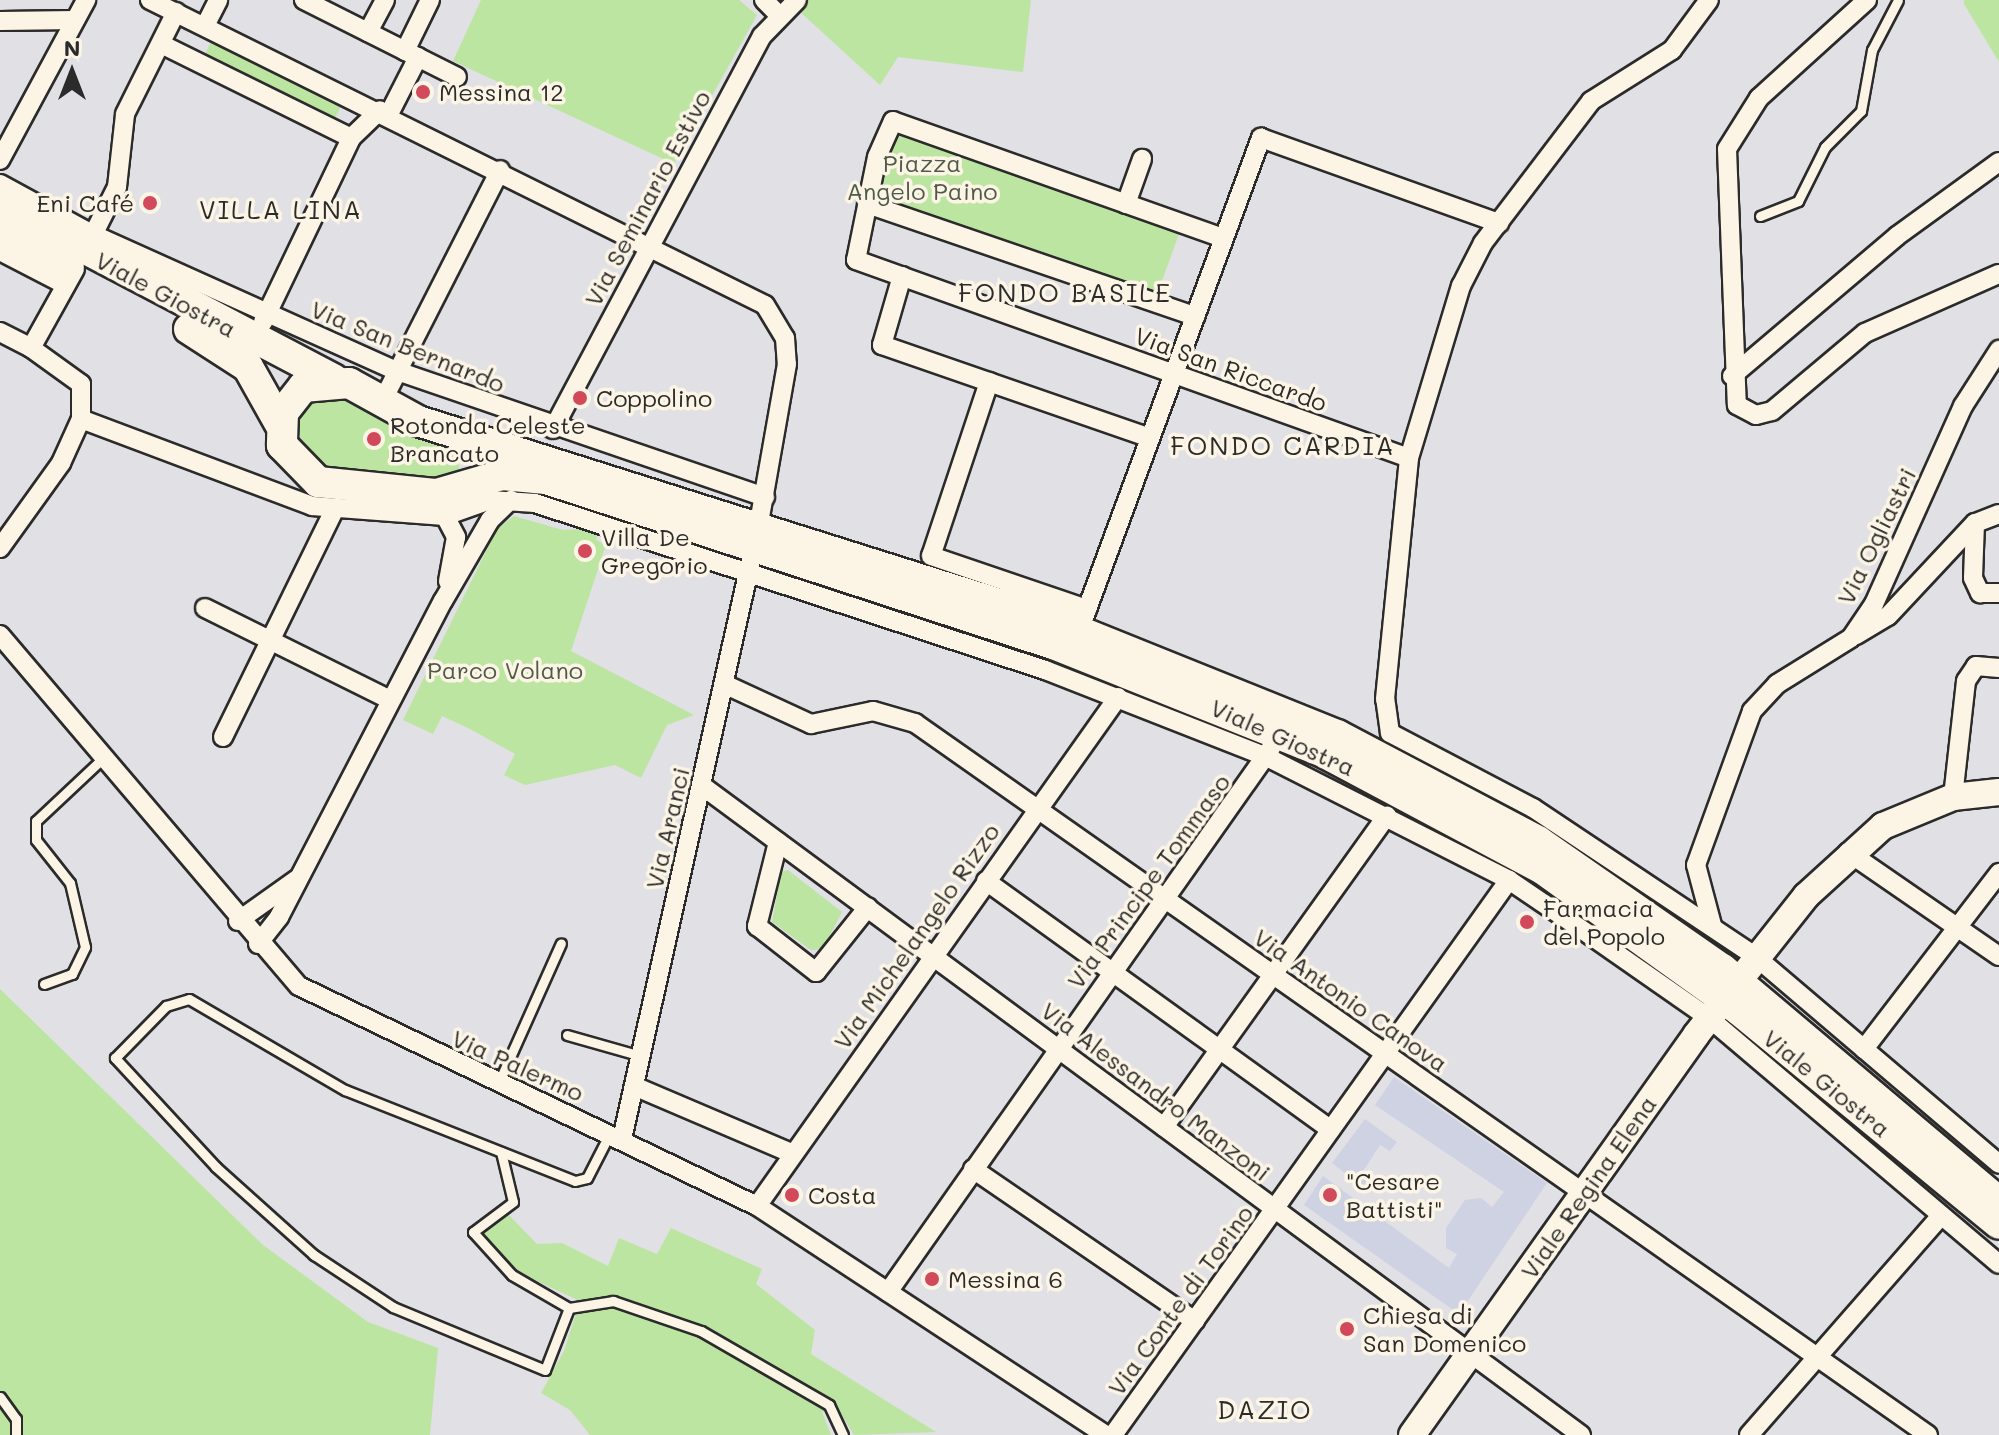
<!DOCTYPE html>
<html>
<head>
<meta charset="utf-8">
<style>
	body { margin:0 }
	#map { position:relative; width:1999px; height:1435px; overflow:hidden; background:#e1e0e4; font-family:Mali,sans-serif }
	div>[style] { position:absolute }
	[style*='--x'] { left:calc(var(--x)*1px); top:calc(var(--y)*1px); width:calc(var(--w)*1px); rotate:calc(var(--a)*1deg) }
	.built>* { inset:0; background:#ced2e3 }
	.green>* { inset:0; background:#bce5a2; transform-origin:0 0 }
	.roads { filter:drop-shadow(2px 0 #2b2b2b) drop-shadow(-2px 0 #2b2b2b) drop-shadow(0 2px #2b2b2b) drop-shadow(0 -2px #2b2b2b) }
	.lane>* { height:9px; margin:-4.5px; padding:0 4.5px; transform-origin:4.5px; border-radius:4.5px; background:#fcf5e5 }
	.street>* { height:18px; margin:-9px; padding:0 9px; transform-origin:9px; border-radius:9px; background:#fcf5e5 }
	.secondary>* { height:26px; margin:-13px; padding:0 13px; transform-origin:13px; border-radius:13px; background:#fcf5e5 }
	.primary>* { height:30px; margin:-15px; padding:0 15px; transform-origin:15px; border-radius:15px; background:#fcf5e5 }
	.dots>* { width:22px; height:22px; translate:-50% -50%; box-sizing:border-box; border:4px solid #fcf5e5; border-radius:50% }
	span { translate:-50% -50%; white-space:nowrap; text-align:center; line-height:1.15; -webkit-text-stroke:7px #fcf5e5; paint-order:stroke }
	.poi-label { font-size:24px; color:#2b2b2b }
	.left { translate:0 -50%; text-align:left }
	.right { translate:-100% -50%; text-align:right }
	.park-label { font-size:24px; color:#4f5a49 }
	.street-label { font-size:24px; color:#2b2b2b }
	.neighbourhood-label { font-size:26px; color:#2b2b2b; letter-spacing:2px }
	.north { position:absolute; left:32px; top:32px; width:80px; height:80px; -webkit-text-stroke:6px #fcf5e5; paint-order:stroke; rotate:0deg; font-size:22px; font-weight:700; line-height:32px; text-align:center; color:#2b2b2b }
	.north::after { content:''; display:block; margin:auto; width:28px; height:36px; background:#2b2b2b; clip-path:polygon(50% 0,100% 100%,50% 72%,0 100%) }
</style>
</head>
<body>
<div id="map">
	<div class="built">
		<i style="clip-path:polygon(1394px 1077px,1547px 1183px,1459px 1314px,1304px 1205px,1323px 1176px,1449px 1268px,1457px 1254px,1446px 1248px,1446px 1228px,1465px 1200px,1481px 1198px,1492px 1207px,1504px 1192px,1375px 1105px)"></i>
		<i style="clip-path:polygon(1365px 1119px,1397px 1142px,1390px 1151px,1380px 1145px,1362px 1173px,1371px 1181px,1365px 1189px,1332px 1163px)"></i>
	</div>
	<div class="green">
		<i style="clip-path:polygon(481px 0,739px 0,757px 15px,674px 164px,453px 61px)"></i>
		<i style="clip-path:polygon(787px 0,1031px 0,1023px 72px,898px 57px,880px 85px)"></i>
		<i style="clip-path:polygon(1964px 0,1999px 0,1999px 62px,1964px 4px)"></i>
		<i style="left:214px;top:35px;width:145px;height:28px;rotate:25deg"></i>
		<i style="left:898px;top:129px;width:300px;height:76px;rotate:20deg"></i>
		<i style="clip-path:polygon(321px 393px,356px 400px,390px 426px,458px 448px,459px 469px,444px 482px,319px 467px,295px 437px,299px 411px)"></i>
		<i style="clip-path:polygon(514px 516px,563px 530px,598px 528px,596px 540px,606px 545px,571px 651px,694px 715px,667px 725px,641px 778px,615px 765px,525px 785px,504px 775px,515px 754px,472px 730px,442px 716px,433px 734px,403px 720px,497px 529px)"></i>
		<i style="clip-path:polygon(788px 870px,842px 912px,823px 949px,811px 950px,772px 922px,781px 872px)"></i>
		<i style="clip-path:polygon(0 989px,263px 1245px,368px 1322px,438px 1348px,430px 1435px,0 1435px)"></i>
		<i style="clip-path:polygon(508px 1214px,537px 1244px,562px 1243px,608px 1266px,619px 1238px,657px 1254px,671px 1228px,762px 1269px,756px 1284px,815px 1330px,811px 1354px,936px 1432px,854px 1435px,839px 1410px,822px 1412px,831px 1435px,590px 1435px,570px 1410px,541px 1393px,564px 1351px,580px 1301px,513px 1270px,494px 1251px,479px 1233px)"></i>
	</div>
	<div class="roads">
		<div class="lane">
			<i style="--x:1760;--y:216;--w:41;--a:-21.5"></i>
			<i style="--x:1798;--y:201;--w:60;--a:-63.4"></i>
			<i style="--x:1825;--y:147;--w:51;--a:-45"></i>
			<i style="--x:1861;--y:111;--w:62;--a:-79.8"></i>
			<i style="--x:1872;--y:50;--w:56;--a:-62.5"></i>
			<i style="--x:44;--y:984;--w:30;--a:-20"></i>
			<i style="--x:72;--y:974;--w:30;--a:-64"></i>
			<i style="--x:85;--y:947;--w:66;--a:-103.2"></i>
			<i style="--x:70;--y:883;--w:55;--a:-128.3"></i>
			<i style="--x:36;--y:840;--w:19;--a:-90"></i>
			<i style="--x:36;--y:821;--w:92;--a:-43.2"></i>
			<i style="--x:567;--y:1035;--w:77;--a:15.8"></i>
			<i style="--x:498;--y:1084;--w:154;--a:-65.9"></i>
			<i style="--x:501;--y:1152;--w:51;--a:76.5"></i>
			<i style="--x:513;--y:1202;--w:50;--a:143.1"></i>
			<i style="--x:473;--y:1232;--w:58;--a:47.8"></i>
			<i style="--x:512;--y:1275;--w:66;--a:30.1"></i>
			<i style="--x:569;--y:1308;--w:66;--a:111.2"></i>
			<i style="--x:545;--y:1370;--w:165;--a:-157.5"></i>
			<i style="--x:393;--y:1307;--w:95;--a:-146.6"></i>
			<i style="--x:314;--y:1255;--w:132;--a:-138.1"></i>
			<i style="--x:216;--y:1167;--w:149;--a:-132.8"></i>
			<i style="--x:115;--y:1058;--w:73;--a:-45.6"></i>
			<i style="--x:166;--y:1006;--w:24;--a:-17"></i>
			<i style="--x:189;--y:999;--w:181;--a:30.3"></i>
			<i style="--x:345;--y:1090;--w:247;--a:21.6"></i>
			<i style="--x:575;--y:1181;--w:12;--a:-14"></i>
			<i style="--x:587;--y:1178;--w:51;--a:-62.9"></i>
			<i style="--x:569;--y:1308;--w:45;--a:-9"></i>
			<i style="--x:613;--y:1301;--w:93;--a:18.8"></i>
			<i style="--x:701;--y:1331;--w:148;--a:30"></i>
			<i style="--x:829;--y:1405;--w:33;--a:65"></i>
			<i style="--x:0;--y:1397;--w:27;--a:54"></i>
			<i style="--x:16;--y:1419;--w:16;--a:90"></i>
		</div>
		<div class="street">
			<i style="--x:150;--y:0;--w:686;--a:26.38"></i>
			<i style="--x:765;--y:305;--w:39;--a:59"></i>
			<i style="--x:785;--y:338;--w:26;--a:86"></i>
			<i style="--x:787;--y:364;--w:174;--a:100"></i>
			<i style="--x:304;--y:0;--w:171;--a:26.7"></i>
			<i style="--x:764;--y:0;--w:21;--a:45"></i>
			<i style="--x:1867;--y:0;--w:146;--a:137.8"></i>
			<i style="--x:1759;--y:98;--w:60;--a:122.1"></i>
			<i style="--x:1727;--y:149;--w:256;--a:87.8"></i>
			<i style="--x:1737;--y:405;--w:21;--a:28"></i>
			<i style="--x:1756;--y:415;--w:16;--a:-14"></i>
			<i style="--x:1772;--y:411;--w:121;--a:-40"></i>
			<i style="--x:1865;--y:333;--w:146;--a:-23.8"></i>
			<i style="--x:0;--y:21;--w:75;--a:-0.8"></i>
			<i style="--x:205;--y:26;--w:29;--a:-63"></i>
			<i style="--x:368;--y:32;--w:36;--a:-62"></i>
			<i style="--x:161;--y:44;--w:212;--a:26.3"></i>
			<i style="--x:405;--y:51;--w:57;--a:-63.9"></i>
			<i style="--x:389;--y:114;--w:64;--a:-63"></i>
			<i style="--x:0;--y:160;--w:182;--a:-61.7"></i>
			<i style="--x:0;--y:184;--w:107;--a:28.5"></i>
			<i style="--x:94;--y:235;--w:332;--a:24.2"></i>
			<i style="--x:397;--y:371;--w:389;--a:18.9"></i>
			<i style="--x:867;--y:204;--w:347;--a:18.9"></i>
			<i style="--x:1126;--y:204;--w:48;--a:-70.4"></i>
			<i style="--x:1223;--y:238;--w:350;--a:-160.5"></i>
			<i style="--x:893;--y:121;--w:39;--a:114"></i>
			<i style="--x:877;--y:157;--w:105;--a:101.5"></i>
			<i style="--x:856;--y:260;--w:587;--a:19.7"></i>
			<i style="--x:88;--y:245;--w:65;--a:-63.4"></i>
			<i style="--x:117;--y:187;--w:73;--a:-83.7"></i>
			<i style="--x:125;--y:114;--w:114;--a:-63.4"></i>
			<i style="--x:0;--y:251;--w:74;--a:27.3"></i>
			<i style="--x:902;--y:276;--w:72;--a:106.2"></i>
			<i style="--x:882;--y:345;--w:284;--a:19.1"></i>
			<i style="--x:263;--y:322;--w:204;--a:-64.4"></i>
			<i style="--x:351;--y:138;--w:40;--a:-44"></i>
			<i style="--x:0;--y:332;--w:35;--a:27"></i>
			<i style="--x:1732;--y:376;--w:216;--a:-40.3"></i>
			<i style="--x:1897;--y:236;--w:126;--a:-36"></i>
			<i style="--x:989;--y:382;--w:183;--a:108.4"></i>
			<i style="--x:931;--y:556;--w:165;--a:18.8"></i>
			<i style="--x:383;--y:400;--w:258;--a:-63"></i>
			<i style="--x:81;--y:419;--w:247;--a:20.6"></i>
			<i style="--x:312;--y:506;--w:133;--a:4.3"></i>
			<i style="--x:445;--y:516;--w:48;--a:-19.6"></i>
			<i style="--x:490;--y:500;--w:45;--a:3.8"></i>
			<i style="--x:535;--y:503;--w:537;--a:18.13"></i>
			<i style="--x:1045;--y:670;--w:238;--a:21.4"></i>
			<i style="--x:1267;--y:757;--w:271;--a:26.9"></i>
			<i style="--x:1509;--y:880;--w:98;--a:34.2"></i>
			<i style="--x:1590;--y:935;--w:145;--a:34.9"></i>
			<i style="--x:1709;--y:1018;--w:380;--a:40.3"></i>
			<i style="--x:553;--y:429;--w:445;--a:-62"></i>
			<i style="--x:762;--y:36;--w:50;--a:-45.8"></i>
			<i style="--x:1999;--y:514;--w:26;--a:159"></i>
			<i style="--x:1975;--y:523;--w:55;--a:92.1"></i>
			<i style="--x:1973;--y:578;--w:17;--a:65"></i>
			<i style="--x:1980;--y:593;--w:19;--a:0"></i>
			<i style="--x:445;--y:516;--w:24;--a:62"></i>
			<i style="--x:456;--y:537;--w:45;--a:100.3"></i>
			<i style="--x:0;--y:548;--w:105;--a:-54.3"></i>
			<i style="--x:61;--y:463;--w:48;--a:-65.6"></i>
			<i style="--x:81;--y:419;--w:35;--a:-90"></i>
			<i style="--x:81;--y:384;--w:62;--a:-144.2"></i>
			<i style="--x:31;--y:348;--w:90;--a:-60.9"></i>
			<i style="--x:205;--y:608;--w:207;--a:26.4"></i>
			<i style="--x:1079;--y:631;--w:526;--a:-69.74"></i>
			<i style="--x:1261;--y:138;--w:253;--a:19.7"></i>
			<i style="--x:0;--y:635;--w:461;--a:49.6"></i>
			<i style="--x:299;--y:986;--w:508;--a:25.66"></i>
			<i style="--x:757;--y:1206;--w:417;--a:33.3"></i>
			<i style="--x:1856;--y:635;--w:37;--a:-31"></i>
			<i style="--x:1888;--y:616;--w:127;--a:-46.9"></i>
			<i style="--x:724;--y:684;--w:96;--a:24.7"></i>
			<i style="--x:811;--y:724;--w:63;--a:-11.8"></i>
			<i style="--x:873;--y:711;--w:44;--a:15.9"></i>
			<i style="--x:915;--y:723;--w:1238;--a:35.1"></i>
			<i style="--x:1390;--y:733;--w:34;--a:-98"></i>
			<i style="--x:1385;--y:699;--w:242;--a:-84.3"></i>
			<i style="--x:1409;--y:458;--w:180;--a:-73.2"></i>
			<i style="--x:1461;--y:286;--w:48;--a:-62.9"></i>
			<i style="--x:1483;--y:243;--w:178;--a:-52.7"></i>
			<i style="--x:1591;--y:101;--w:96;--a:-32.2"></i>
			<i style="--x:1672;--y:50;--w:62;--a:-53.5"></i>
			<i style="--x:1390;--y:733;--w:161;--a:27.7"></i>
			<i style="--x:1533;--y:808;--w:268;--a:33.7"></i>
			<i style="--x:1756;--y:957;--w:319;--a:40.4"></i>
			<i style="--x:223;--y:737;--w:255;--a:-63.9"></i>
			<i style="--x:701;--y:785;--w:1094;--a:36.45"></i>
			<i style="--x:1953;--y:797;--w:117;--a:-83.6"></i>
			<i style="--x:1966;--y:681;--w:18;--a:-56"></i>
			<i style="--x:1976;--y:666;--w:23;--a:5"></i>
			<i style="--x:778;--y:842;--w:87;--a:104"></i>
			<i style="--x:757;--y:926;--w:75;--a:37.9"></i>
			<i style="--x:816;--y:972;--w:83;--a:-51.3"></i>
			<i style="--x:1848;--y:852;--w:183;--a:34.6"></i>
			<i style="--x:986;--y:881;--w:425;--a:35.8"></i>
			<i style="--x:238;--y:921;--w:72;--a:-35.4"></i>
			<i style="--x:1712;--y:925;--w:62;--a:-104.9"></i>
			<i style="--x:1696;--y:865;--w:164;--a:-70"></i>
			<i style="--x:1752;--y:711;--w:37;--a:-47"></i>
			<i style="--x:1777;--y:684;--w:87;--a:-31.9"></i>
			<i style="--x:1851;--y:638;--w:41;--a:-55.9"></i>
			<i style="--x:1874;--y:604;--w:217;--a:-65.8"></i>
			<i style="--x:1963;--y:406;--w:67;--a:-57.3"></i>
			<i style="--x:258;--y:944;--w:34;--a:-52"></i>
			<i style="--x:279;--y:917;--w:356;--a:-62.6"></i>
			<i style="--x:443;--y:601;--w:94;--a:-59.9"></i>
			<i style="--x:490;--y:520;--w:29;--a:-44"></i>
			<i style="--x:1864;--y:1049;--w:222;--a:-52.5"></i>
			<i style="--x:634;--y:1086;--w:171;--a:23.1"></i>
			<i style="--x:1164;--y:1127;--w:383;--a:-54.4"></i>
			<i style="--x:622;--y:1139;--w:593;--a:-77.44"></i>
			<i style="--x:973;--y:1169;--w:269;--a:34.4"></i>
			<i style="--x:757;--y:1206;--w:624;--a:-54.65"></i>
			<i style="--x:888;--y:1292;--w:665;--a:-54.85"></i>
			<i style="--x:1113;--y:1435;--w:682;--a:-54.49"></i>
			<i style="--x:1749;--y:1435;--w:291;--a:-48.8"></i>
		</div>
		<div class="secondary">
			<i style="--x:1412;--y:1435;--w:491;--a:-54.6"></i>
			<i style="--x:1696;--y:1035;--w:177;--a:-51.6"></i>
			<i style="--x:1806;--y:896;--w:104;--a:-42.3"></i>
			<i style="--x:1883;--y:826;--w:76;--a:-22.5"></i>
			<i style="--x:1953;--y:797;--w:46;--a:-6.2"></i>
		</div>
		<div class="primary">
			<i style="--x:0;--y:204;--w:377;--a:27.7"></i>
			<i style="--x:0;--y:229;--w:78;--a:28.2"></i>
			<i style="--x:189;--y:329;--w:70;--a:32.8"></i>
			<i style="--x:248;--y:367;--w:65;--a:60.7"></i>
			<i style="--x:1999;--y:1202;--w:362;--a:-139.9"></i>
			<i style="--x:1722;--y:969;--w:224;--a:-145.2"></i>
			<i style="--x:1538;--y:841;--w:227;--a:-152.2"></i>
			<i style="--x:1337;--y:735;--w:300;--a:-158.1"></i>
			<i style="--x:1059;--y:623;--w:672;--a:-162.51"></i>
			<i style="--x:418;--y:421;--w:79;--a:-151.2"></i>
			<i style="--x:349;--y:383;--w:46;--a:175"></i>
			<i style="--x:303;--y:387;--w:33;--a:128"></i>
			<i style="--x:283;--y:413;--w:32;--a:92"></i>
			<i style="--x:282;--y:445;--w:52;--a:45.8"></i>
			<i style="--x:318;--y:482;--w:120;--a:5.8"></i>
			<i style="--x:437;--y:494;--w:68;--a:-16.3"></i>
			<i style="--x:502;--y:475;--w:44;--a:5.2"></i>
			<i style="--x:546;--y:479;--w:533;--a:18.03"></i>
			<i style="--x:1053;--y:644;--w:293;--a:21.8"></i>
			<i style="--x:1325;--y:753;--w:248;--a:28.1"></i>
			<i style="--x:1544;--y:870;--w:241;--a:35.7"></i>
			<i style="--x:1740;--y:1011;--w:335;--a:39.4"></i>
		</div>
	</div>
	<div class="dots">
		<i style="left:423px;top:92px;background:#d1495b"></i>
		<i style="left:150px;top:203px;background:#d1495b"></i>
		<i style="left:580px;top:398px;background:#d1495b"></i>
		<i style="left:374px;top:439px;background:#d1495b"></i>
		<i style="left:585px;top:551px;background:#d1495b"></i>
		<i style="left:1527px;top:922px;background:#d1495b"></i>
		<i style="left:792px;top:1195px;background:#d1495b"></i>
		<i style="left:1330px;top:1195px;background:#d1495b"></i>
		<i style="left:932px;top:1279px;background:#d1495b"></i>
		<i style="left:1347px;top:1329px;background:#d1495b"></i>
	</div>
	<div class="poi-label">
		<span class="left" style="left:439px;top:92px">Messina 12</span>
		<span class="right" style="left:134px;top:203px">Eni Café</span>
		<span class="left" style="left:596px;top:398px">Coppolino</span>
		<span class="left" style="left:390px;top:439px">Rotonda Celeste<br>Brancato</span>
		<span class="left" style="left:601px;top:551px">Villa De<br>Gregorio</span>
		<span class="left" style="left:1543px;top:922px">Farmacia<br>del Popolo</span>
		<span class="left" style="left:1346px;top:1195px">"Cesare<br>Battisti"</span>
		<span class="left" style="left:808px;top:1195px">Costa</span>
		<span class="left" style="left:948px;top:1279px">Messina 6</span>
		<span class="left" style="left:1363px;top:1329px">Chiesa di<br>San Domenico</span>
	</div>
	<div class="park-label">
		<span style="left:922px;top:177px">Piazza<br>Angelo Paino</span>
		<span style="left:505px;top:670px">Parco Volano</span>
	</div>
	<div class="street-label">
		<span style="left:647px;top:198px;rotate:-62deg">Via Seminario Estivo</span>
		<span style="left:166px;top:294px;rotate:28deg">Viale Giostra</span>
		<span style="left:408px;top:346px;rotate:22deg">Via San Bernardo</span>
		<span style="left:1231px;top:369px;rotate:20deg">Via San Riccardo</span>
		<span style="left:1876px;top:536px;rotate:-64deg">Via Ogliastri</span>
		<span style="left:1283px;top:737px;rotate:24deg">Viale Giostra</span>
		<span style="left:667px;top:828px;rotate:-77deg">Via Aranci</span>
		<span style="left:1148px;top:881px;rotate:-54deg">Via Principe Tommaso</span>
		<span style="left:916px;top:936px;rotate:-55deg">Via Michelangelo Rizzo</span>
		<span style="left:1351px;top:1000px;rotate:35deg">Via Antonio Canova</span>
		<span style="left:518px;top:1065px;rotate:24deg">Via Palermo</span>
		<span style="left:1827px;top:1083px;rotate:39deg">Viale Giostra</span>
		<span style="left:1156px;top:1091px;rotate:37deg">Via Alessandro Manzoni</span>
		<span style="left:1588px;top:1187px;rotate:-55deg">Viale Regina Elena</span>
		<span style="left:1180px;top:1300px;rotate:-54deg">Via Conte di Torino</span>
	</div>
	<div class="neighbourhood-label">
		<span style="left:281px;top:210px">VILLA LINA</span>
		<span style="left:1065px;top:293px">FONDO BASILE</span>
		<span style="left:1283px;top:446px">FONDO CARDIA</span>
		<span style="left:1265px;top:1410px">DAZIO</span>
	</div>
	<div class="north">N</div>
</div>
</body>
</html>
